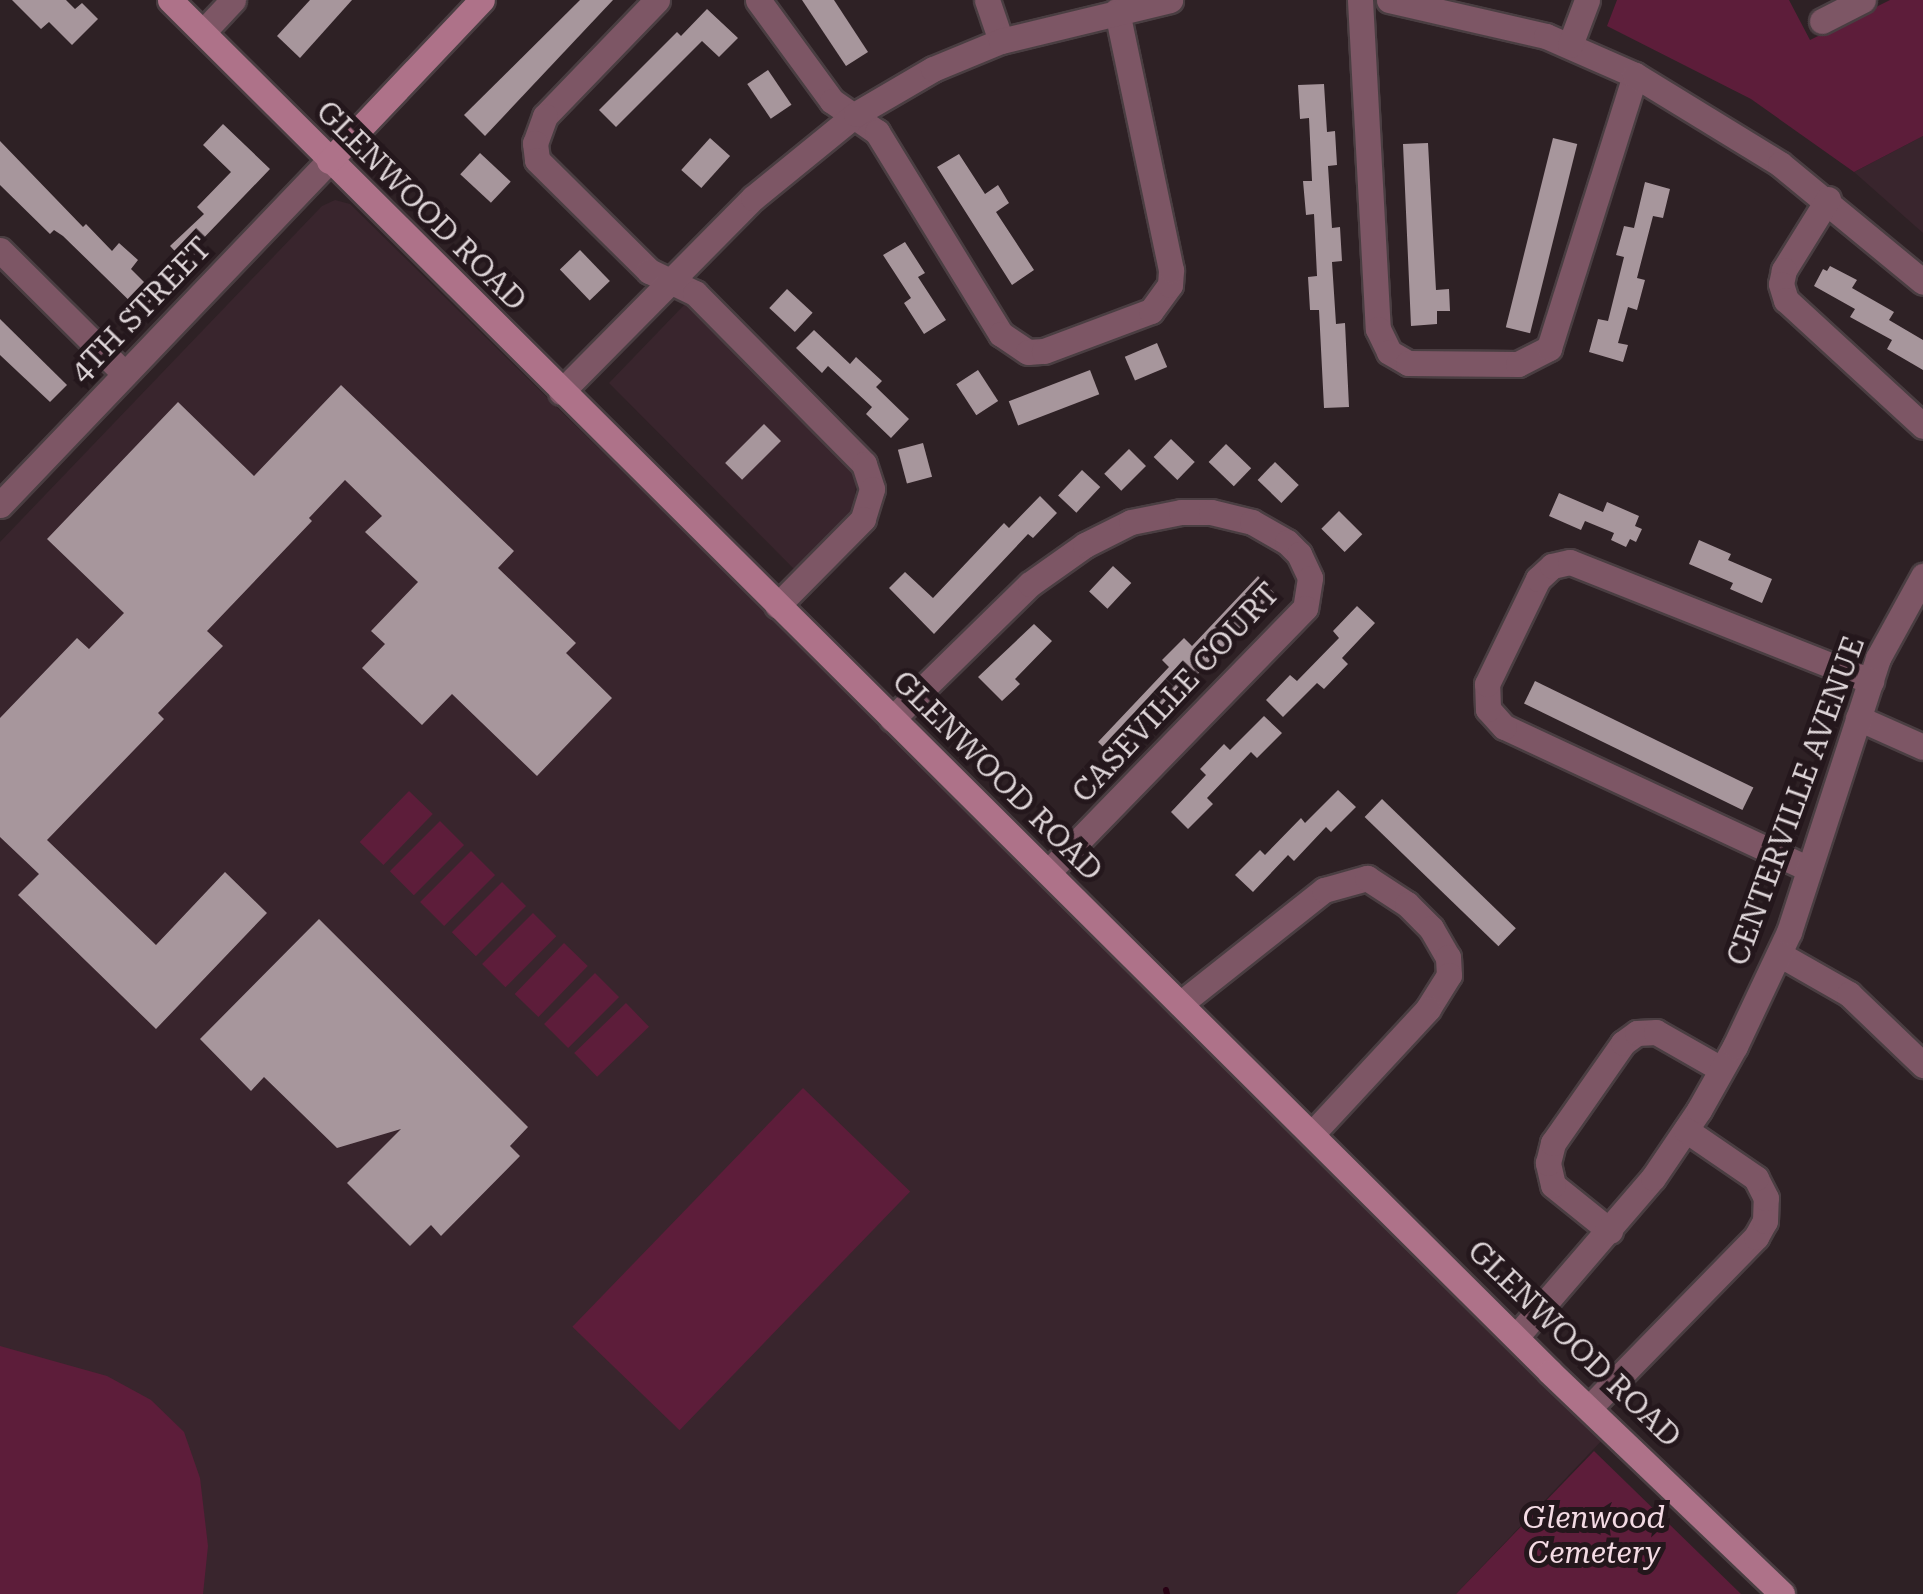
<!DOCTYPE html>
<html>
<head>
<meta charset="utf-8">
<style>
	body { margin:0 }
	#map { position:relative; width:1923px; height:1594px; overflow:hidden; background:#2e2125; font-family:"Roboto Serif",serif }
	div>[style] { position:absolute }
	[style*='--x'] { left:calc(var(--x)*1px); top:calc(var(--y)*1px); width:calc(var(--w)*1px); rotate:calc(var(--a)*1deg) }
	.built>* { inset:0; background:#39252d }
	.green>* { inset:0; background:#5d1d3a; transform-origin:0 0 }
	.stream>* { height:6px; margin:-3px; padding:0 3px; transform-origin:3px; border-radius:3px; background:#290114 }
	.building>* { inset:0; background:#a7969c; transform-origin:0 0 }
	.roads { filter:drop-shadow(2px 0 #4a3e42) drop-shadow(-2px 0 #4a3e42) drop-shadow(0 2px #4a3e42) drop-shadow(0 -2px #4a3e42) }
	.street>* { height:25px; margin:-12.5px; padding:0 12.5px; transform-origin:12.5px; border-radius:12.5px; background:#7d5665 }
	.secondary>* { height:25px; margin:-12.5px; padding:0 12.5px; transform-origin:12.5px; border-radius:12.5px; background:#ae7289 }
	span { translate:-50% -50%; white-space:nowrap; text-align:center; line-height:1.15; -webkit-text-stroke:10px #24171c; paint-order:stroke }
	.street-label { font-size:30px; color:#ded5d8 }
	.park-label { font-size:30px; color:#f4dbe4; font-style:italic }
</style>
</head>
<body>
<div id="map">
	<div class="built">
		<i style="clip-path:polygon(1923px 136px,1923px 233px,1854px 172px)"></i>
		<i style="clip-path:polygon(335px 200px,350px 204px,1605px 1437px,1456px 1594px,0 1594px,0 542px,322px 206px)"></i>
		<i style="clip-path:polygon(686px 303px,857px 471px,854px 509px,794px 569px,609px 383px)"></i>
	</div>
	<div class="green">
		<i style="clip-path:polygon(1617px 0,1789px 0,1810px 40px,1890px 0,1923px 0,1923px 136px,1854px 172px,1751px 99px,1607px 26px)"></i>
		<i style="left:409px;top:791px;width:33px;height:71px;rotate:44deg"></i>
		<i style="left:440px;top:821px;width:34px;height:71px;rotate:45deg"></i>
		<i style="left:471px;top:851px;width:34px;height:72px;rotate:45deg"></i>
		<i style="left:502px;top:882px;width:34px;height:71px;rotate:45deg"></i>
		<i style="left:533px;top:913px;width:33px;height:72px;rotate:45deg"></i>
		<i style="left:564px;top:943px;width:33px;height:71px;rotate:44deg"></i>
		<i style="left:595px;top:973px;width:34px;height:72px;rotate:45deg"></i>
		<i style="left:626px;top:1003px;width:33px;height:72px;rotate:46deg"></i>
		<i style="left:803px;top:1088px;width:149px;height:332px;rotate:44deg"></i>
		<i style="clip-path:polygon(0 1346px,107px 1376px,151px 1400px,184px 1432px,200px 1478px,208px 1546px,203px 1594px,0 1594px)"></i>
		<i style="clip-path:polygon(1594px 1451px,1741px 1594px,1456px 1594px)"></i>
	</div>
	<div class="stream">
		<i style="--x:1166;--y:1590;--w:4;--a:76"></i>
	</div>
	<div class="building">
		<i style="clip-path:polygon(12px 0,66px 0,75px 9px,82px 3px,98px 19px,72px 45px,49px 22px,41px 29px)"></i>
		<i style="clip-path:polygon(310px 0,352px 0,300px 58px,277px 36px)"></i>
		<i style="clip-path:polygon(580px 0,613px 0,485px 136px,464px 115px)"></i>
		<i style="clip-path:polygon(802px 0,834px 0,868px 52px,846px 66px)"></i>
		<i style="clip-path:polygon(707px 9px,738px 38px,719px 57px,702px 41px,616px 127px,599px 110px,677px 32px,681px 36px)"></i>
		<i style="left:768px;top:70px;width:42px;height:25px;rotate:56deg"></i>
		<i style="clip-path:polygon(1324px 84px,1327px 132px,1335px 131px,1337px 165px,1328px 166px,1332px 228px,1340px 227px,1342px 261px,1332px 262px,1336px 324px,1345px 323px,1349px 407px,1324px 408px,1319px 310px,1310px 310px,1308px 277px,1317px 276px,1314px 214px,1306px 215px,1303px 181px,1312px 181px,1309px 118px,1300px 119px,1298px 85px)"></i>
		<i style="clip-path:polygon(223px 124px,270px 169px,196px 246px,200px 250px,186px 263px,170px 246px,204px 214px,197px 207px,231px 172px,203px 145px)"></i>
		<i style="left:710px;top:138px;width:27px;height:43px;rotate:42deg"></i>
		<i style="left:1553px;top:138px;width:25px;height:195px;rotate:14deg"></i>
		<i style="clip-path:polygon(0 141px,83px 227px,86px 224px,112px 251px,119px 243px,138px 260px,131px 269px,157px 295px,141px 312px,63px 236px,54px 230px,50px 234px,0 185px)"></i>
		<i style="clip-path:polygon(1428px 143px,1436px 290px,1449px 289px,1450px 311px,1437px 311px,1437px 324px,1411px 326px,1403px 144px)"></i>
		<i style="left:480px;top:153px;width:42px;height:29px;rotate:43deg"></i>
		<i style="clip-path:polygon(959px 154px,985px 194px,998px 185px,1009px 203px,996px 212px,1034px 270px,1012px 285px,937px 167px)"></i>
		<i style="clip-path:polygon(1645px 182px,1670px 189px,1663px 218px,1653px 216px,1637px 278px,1645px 280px,1637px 310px,1628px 307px,1618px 343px,1628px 345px,1623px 362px,1589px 352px,1598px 319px,1608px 321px,1624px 257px,1616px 255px,1624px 226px,1634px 228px)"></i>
		<i style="clip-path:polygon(905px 242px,925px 273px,918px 277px,946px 320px,924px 334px,904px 303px,911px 298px,883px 255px)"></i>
		<i style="left:580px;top:250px;width:43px;height:28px;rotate:46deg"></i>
		<i style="clip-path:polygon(1830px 266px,1857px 280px,1852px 288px,1894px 312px,1889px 320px,1923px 340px,1923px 370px,1887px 349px,1892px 340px,1850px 317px,1855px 309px,1814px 286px,1823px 269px,1827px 271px)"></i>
		<i style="left:787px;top:289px;width:35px;height:26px;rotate:43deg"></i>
		<i style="clip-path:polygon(0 319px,67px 385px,50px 402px,0 355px)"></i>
		<i style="clip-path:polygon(814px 330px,850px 364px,856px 357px,882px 381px,876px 387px,909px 419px,891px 438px,866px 414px,872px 407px,828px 366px,822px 373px,796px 348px)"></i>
		<i style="left:1157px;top:343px;width:26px;height:35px;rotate:67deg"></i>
		<i style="left:978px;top:370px;width:37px;height:26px;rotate:57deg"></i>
		<i style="left:1090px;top:370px;width:26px;height:87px;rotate:69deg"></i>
		<i style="clip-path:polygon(341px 385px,514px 551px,498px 568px,576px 643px,566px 653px,612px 698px,537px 776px,452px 694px,422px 725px,362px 668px,385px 644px,371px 631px,418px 582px,365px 532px,382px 516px,345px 480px,309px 518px,312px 521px,207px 631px,223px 646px,158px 713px,164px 719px,47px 840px,156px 945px,225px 872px,267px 913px,156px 1029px,18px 895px,39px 874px,0 837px,0 718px,77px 638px,89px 649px,124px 613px,47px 539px,178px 402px,254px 476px)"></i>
		<i style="left:764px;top:424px;width:24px;height:55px;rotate:45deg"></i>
		<i style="left:1171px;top:439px;width:33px;height:25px;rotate:44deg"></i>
		<i style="left:923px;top:443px;width:35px;height:26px;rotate:75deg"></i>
		<i style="left:1226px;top:444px;width:35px;height:25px;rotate:44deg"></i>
		<i style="left:1129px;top:449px;width:24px;height:35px;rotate:45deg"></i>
		<i style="left:1275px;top:462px;width:33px;height:25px;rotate:44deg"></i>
		<i style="left:1082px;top:470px;width:25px;height:35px;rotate:43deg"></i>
		<i style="clip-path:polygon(1559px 493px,1603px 512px,1607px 502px,1639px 516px,1635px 526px,1642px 529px,1636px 542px,1630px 539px,1626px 547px,1611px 540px,1614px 533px,1585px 521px,1581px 530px,1549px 516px)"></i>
		<i style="clip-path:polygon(1040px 496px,1057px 513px,1033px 538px,1028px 534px,934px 634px,889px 588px,905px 572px,933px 598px,1004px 523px,1009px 528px)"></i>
		<i style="left:1339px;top:511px;width:33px;height:25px;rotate:45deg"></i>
		<i style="clip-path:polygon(1699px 540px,1731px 554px,1728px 560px,1772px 579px,1762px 603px,1730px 589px,1733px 583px,1689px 564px)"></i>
		<i style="left:1113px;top:566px;width:25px;height:35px;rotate:43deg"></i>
		<i style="clip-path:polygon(1258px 576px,1275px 594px,1116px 759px,1098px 742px,1169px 667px,1162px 660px,1184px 638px,1192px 646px)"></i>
		<i style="clip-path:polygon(1357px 606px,1375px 623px,1342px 658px,1348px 664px,1324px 689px,1317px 683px,1283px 717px,1266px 700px,1290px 675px,1297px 681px,1339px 638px,1333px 631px)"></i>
		<i style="clip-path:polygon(1034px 624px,1052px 641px,1015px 679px,1020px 684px,1002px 701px,978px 677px)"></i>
		<i style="left:1535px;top:681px;width:243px;height:25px;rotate:26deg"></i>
		<i style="clip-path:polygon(1264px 716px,1282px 733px,1257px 758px,1251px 752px,1207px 798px,1213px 804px,1188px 829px,1171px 812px,1206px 775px,1200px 769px,1224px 744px,1230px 750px)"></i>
		<i style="clip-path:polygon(1338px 790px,1356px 807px,1331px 832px,1326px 827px,1294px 861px,1288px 855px,1253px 892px,1235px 875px,1260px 850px,1265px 855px,1301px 818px,1305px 823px)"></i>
		<i style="left:1382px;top:799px;width:186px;height:25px;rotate:44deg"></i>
		<i style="clip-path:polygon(319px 919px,528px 1127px,510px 1146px,520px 1156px,441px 1236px,431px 1225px,410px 1246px,347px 1183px,401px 1129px,337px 1148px,264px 1077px,251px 1091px,200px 1039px)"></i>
	</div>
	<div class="roads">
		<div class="street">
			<i style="--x:657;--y:0;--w:161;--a:134"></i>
			<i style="--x:545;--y:116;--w:29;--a:110"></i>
			<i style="--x:535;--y:143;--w:17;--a:83"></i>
			<i style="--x:537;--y:160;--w:158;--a:44.7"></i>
			<i style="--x:649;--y:271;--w:51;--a:25.6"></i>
			<i style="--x:695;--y:293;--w:240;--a:45.3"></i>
			<i style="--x:864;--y:464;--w:26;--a:72"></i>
			<i style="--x:872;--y:489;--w:31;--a:107"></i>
			<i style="--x:863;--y:519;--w:122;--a:134.7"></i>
			<i style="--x:758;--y:0;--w:125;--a:53.8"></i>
			<i style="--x:832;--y:101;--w:55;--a:34.6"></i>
			<i style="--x:877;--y:132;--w:237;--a:58.5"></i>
			<i style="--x:1001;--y:334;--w:32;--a:34"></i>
			<i style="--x:1028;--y:352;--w:16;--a:-4"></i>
			<i style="--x:1044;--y:351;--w:114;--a:-20.5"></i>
			<i style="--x:1151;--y:311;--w:32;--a:-54"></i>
			<i style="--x:1170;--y:285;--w:15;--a:-86"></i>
			<i style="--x:1171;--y:270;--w:265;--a:-101.8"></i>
			<i style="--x:987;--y:0;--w:43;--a:71.1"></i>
			<i style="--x:1360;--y:0;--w:329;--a:86.9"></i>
			<i style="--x:1378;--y:329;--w:25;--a:64"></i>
			<i style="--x:1389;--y:352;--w:22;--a:30"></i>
			<i style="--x:1408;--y:363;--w:110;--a:0.5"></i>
			<i style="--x:1518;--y:364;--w:35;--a:-27"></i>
			<i style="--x:1549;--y:348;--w:286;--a:-72.5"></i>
			<i style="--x:1389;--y:0;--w:161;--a:12.9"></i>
			<i style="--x:1546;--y:36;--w:97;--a:23.7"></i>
			<i style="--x:1635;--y:75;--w:170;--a:31.5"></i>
			<i style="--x:1780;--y:164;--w:185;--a:39.5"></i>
			<i style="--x:1822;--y:21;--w:46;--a:-27.1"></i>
			<i style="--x:203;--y:32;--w:44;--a:-46.8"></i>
			<i style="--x:1570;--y:45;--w:48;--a:-69.3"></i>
			<i style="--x:1828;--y:199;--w:84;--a:121.8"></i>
			<i style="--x:1784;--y:270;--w:14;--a:102"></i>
			<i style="--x:1781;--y:284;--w:17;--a:73"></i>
			<i style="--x:1786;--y:300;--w:186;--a:42.6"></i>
			<i style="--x:0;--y:250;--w:176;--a:44.8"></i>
			<i style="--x:561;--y:392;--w:273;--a:-45.3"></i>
			<i style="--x:753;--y:198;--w:133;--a:-39.2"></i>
			<i style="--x:856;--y:114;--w:89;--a:-30.3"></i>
			<i style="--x:933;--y:69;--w:74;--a:-22.4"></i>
			<i style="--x:1001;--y:41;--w:174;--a:-13.6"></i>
			<i style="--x:0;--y:505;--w:476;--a:-46.3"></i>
			<i style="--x:1858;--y:718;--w:71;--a:24"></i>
			<i style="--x:892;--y:719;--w:193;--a:-44.4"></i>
			<i style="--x:1030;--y:584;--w:67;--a:-35.3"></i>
			<i style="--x:1085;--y:545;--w:51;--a:-26.6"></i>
			<i style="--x:1131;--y:522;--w:51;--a:-11.3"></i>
			<i style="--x:1181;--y:512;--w:30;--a:0"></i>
			<i style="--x:1211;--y:512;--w:42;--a:13.7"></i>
			<i style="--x:1252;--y:522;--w:40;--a:29.7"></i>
			<i style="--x:1287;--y:542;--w:17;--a:45"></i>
			<i style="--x:1299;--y:554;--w:26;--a:65"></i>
			<i style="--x:1310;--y:578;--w:30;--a:99"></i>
			<i style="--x:1305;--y:608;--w:368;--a:134.2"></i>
			<i style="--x:1809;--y:869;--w:336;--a:-155"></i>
			<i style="--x:1504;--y:727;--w:24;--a:-132"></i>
			<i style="--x:1488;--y:709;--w:25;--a:-92"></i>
			<i style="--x:1487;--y:684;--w:117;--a:-64.1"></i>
			<i style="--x:1538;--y:579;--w:19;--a:-43"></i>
			<i style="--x:1552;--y:566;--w:18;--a:-13"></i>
			<i style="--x:1570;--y:562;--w:324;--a:21.6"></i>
			<i style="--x:1779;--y:954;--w:81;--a:29.7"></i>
			<i style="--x:1849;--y:994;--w:103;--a:43.8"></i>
			<i style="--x:1180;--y:1004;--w:184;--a:-38.4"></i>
			<i style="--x:1324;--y:890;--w:45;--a:-15.6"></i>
			<i style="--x:1367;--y:878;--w:48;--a:33"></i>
			<i style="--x:1407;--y:904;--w:34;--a:45"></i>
			<i style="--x:1431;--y:928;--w:34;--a:60"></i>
			<i style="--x:1448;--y:957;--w:18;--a:87"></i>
			<i style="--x:1449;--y:975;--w:40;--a:122"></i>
			<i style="--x:1428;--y:1009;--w:171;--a:132.9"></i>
			<i style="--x:1610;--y:1231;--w:73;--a:-141.1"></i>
			<i style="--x:1553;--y:1185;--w:23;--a:-103"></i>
			<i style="--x:1548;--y:1163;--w:21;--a:-76"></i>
			<i style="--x:1553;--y:1143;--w:122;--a:-55"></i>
			<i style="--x:1623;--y:1043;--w:17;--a:-36"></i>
			<i style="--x:1637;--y:1033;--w:19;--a:-3"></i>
			<i style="--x:1656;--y:1032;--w:75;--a:29.6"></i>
			<i style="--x:1516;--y:1337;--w:210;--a:-49.3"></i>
			<i style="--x:1653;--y:1178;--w:82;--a:-55.9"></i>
			<i style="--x:1699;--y:1110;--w:73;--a:-60.6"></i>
			<i style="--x:1735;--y:1046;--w:126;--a:-64.7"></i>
			<i style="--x:1789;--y:932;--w:288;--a:-72"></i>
			<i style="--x:1878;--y:658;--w:94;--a:-61.2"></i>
			<i style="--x:1590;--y:1407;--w:238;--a:-45.7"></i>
			<i style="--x:1756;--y:1237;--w:18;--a:-61"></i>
			<i style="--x:1765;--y:1221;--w:23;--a:-88"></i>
			<i style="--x:1766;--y:1198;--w:22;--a:-117"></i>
			<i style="--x:1756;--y:1178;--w:85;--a:-145.6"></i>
		</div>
		<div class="secondary">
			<i style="--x:170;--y:0;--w:1946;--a:44.83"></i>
			<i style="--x:1550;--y:1372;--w:321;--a:43.7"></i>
			<i style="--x:329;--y:161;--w:222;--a:-46.5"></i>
		</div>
	</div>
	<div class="street-label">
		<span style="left:421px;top:206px;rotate:45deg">GLENWOOD ROAD</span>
		<span style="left:141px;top:310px;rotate:-46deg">4TH STREET</span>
		<span style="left:1176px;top:693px;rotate:-47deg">CASEVILLE COURT</span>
		<span style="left:997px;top:776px;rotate:45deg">GLENWOOD ROAD</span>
		<span style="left:1796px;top:801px;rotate:-70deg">CENTERVILLE AVENUE</span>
		<span style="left:1574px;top:1344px;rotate:44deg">GLENWOOD ROAD</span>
	</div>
	<div class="park-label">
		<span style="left:1594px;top:1535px">Glenwood<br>Cemetery</span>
	</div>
</div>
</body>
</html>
